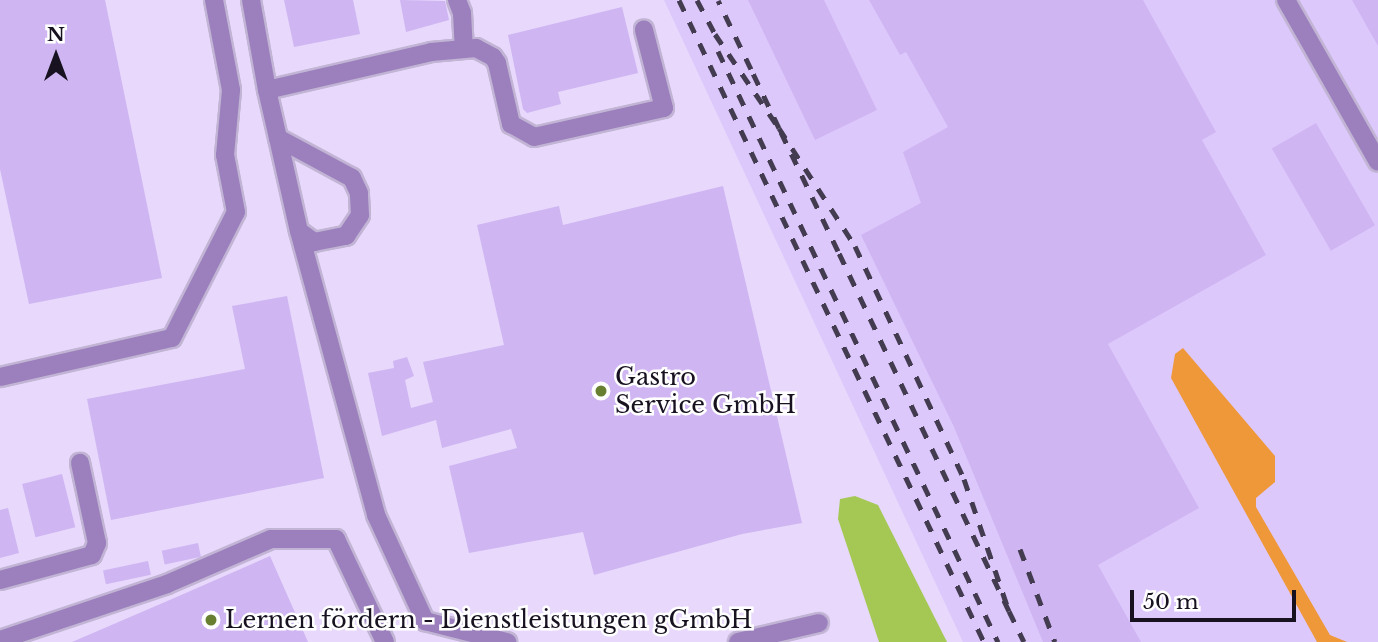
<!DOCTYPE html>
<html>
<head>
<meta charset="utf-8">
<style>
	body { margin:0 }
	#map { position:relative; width:1378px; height:642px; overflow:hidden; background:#e7d8fc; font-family:"Libre Baskerville",serif }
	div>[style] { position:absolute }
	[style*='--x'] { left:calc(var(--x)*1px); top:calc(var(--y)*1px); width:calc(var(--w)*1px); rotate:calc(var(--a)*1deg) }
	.built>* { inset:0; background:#ddc8fc }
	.forest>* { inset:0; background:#ef9839 }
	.water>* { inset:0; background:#a5c855 }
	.building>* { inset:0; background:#cfb5f2; transform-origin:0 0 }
	.roads { filter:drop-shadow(2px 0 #c2b4d4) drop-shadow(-2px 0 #c2b4d4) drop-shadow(0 2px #c2b4d4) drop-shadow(0 -2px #c2b4d4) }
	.minor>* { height:18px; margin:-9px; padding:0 9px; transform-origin:9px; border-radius:9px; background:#9b80bd }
	.rail>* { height:5px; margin-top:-2.5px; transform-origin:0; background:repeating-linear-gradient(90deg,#433b4f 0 12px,transparent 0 24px) }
	.dots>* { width:19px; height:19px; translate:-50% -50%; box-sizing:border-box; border:4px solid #fff; border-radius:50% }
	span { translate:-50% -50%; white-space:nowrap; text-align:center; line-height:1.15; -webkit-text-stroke:5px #fff; paint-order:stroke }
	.poi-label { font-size:24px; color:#171120 }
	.left { translate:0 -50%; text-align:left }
	.north { position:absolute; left:21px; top:21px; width:70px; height:70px; -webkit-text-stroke:5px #fff; paint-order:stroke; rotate:0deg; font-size:19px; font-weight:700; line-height:28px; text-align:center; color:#171120 }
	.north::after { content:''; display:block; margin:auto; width:24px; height:32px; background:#171120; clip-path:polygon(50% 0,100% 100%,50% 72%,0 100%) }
	.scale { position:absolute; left:1130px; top:590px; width:166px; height:32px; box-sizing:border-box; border:4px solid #171120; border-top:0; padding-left:9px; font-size:21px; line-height:24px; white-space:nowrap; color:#171120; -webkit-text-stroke:5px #fff; paint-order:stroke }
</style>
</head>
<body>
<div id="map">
	<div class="built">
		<i style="clip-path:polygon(664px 0,1378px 0,1378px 642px,963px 642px)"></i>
	</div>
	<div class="forest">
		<i style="clip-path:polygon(1183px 348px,1275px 456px,1275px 482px,1256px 498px,1256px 507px,1330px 635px,1347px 642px,1317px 642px,1171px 378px,1175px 354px)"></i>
	</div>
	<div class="water">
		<i style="clip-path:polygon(855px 496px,878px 505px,947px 642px,879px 642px,838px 519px,840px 499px)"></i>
	</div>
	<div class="building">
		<i style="clip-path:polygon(0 0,105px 0,162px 278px,29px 304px,0 169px)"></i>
		<i style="clip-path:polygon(284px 0,353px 0,360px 34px,294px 47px)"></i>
		<i style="clip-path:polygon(400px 0,445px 1px,449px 20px,406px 32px)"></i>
		<i style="clip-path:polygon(748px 0,824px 0,877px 110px,815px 140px)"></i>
		<i style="clip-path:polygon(869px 0,1143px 0,1216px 132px,1202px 140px,1266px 255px,1108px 344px,1199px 508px,1098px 565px,1141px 642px,1043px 642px,954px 427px,861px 235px,921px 203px,903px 152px,948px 127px,906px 52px,900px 55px)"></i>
		<i style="clip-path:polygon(1352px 0,1378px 0,1378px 46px)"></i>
		<i style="clip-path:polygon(622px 7px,638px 73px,558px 92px,561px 104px,527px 113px,523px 109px,508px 35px)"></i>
		<i style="left:1316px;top:123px;width:118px;height:51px;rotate:60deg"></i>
		<i style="clip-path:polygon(723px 186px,802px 523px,742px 534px,594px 575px,583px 532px,469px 553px,449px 466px,517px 448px,511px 429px,442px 448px,436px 420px,382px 436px,368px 373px,394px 368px,393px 361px,407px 357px,414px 376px,405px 380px,411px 408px,433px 402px,423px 362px,504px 345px,477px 225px,559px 206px,563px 225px)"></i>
		<i style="clip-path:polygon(287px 296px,324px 478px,111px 520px,87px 399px,245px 369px,232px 306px)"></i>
		<i style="left:62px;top:474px;width:55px;height:41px;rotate:76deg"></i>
		<i style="clip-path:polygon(8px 508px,19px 553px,0 558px,0 510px)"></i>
		<i style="left:198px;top:543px;width:14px;height:37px;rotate:78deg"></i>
		<i style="clip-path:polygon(270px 556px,308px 642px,72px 642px,172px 599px)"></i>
		<i style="left:148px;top:561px;width:14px;height:46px;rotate:78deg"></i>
	</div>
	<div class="roads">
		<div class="minor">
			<i style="--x:251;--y:0;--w:91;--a:79.9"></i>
			<i style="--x:267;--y:90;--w:49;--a:77.1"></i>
			<i style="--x:278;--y:138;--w:95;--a:77.3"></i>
			<i style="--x:299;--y:231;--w:19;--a:36"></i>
			<i style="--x:314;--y:242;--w:33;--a:-11"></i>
			<i style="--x:346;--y:236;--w:25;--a:-56"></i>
			<i style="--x:360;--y:215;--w:22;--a:-93"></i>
			<i style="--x:359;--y:193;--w:17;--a:-115"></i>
			<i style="--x:352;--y:178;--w:84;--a:-151.6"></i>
			<i style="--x:457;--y:0;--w:14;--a:69"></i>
			<i style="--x:462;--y:13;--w:36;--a:87"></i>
			<i style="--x:1286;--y:0;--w:186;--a:60.4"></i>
			<i style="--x:267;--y:90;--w:168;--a:-13"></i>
			<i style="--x:431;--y:52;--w:45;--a:-5.1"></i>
			<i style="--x:476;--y:48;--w:19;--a:28"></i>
			<i style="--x:493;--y:57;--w:7;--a:56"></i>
			<i style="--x:497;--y:63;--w:63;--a:77.1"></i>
			<i style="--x:511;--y:124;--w:26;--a:29"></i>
			<i style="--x:534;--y:137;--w:133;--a:-12.6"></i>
			<i style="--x:664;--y:108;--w:81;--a:-104.4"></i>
			<i style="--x:299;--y:231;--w:294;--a:74.8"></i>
			<i style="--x:376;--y:515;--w:117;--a:65.2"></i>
			<i style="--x:425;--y:621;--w:85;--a:14.4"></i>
			<i style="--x:0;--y:377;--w:176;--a:-12.8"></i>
			<i style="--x:172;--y:338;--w:141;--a:-63.1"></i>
			<i style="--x:236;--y:212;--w:58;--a:-100.9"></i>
			<i style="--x:225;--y:155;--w:65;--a:-84.7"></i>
			<i style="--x:231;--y:90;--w:92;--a:-100.7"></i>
			<i style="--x:0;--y:580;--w:95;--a:-15.2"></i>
			<i style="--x:92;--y:555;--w:13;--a:-67"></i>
			<i style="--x:97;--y:543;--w:82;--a:-102"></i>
			<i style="--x:0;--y:640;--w:176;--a:-18.5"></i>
			<i style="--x:167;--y:584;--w:113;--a:-23.4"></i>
			<i style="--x:271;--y:539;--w:65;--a:0"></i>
			<i style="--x:336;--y:539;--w:114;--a:64.6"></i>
			<i style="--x:738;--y:642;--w:83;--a:-13.2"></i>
		</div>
	</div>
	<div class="rail">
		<i style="--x:679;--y:0;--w:711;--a:64.59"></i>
		<i style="--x:697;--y:0;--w:38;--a:62"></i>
		<i style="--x:715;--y:34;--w:114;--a:55.8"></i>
		<i style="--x:779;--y:128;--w:140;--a:57.2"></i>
		<i style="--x:855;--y:246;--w:257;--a:64.9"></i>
		<i style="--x:964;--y:479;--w:139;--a:71.2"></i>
		<i style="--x:1009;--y:611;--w:399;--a:-115.4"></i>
		<i style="--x:838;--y:251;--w:136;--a:-115.6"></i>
		<i style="--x:779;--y:128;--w:65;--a:-115.4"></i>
		<i style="--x:751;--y:69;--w:76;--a:-115.6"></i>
		<i style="--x:718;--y:51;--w:654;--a:64.65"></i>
		<i style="--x:1020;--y:549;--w:99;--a:69.4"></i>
		<i style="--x:1009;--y:611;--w:34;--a:64"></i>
	</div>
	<div class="dots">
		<i style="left:601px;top:391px;background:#687f32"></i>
		<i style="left:211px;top:620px;background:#687f32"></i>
	</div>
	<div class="poi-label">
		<span class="left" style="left:615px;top:391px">Gastro<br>Service GmbH</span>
		<span class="left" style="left:225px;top:620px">Lernen fördern - Dienstleistungen gGmbH</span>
	</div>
	<div class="north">N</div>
	<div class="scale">50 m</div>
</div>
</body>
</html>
